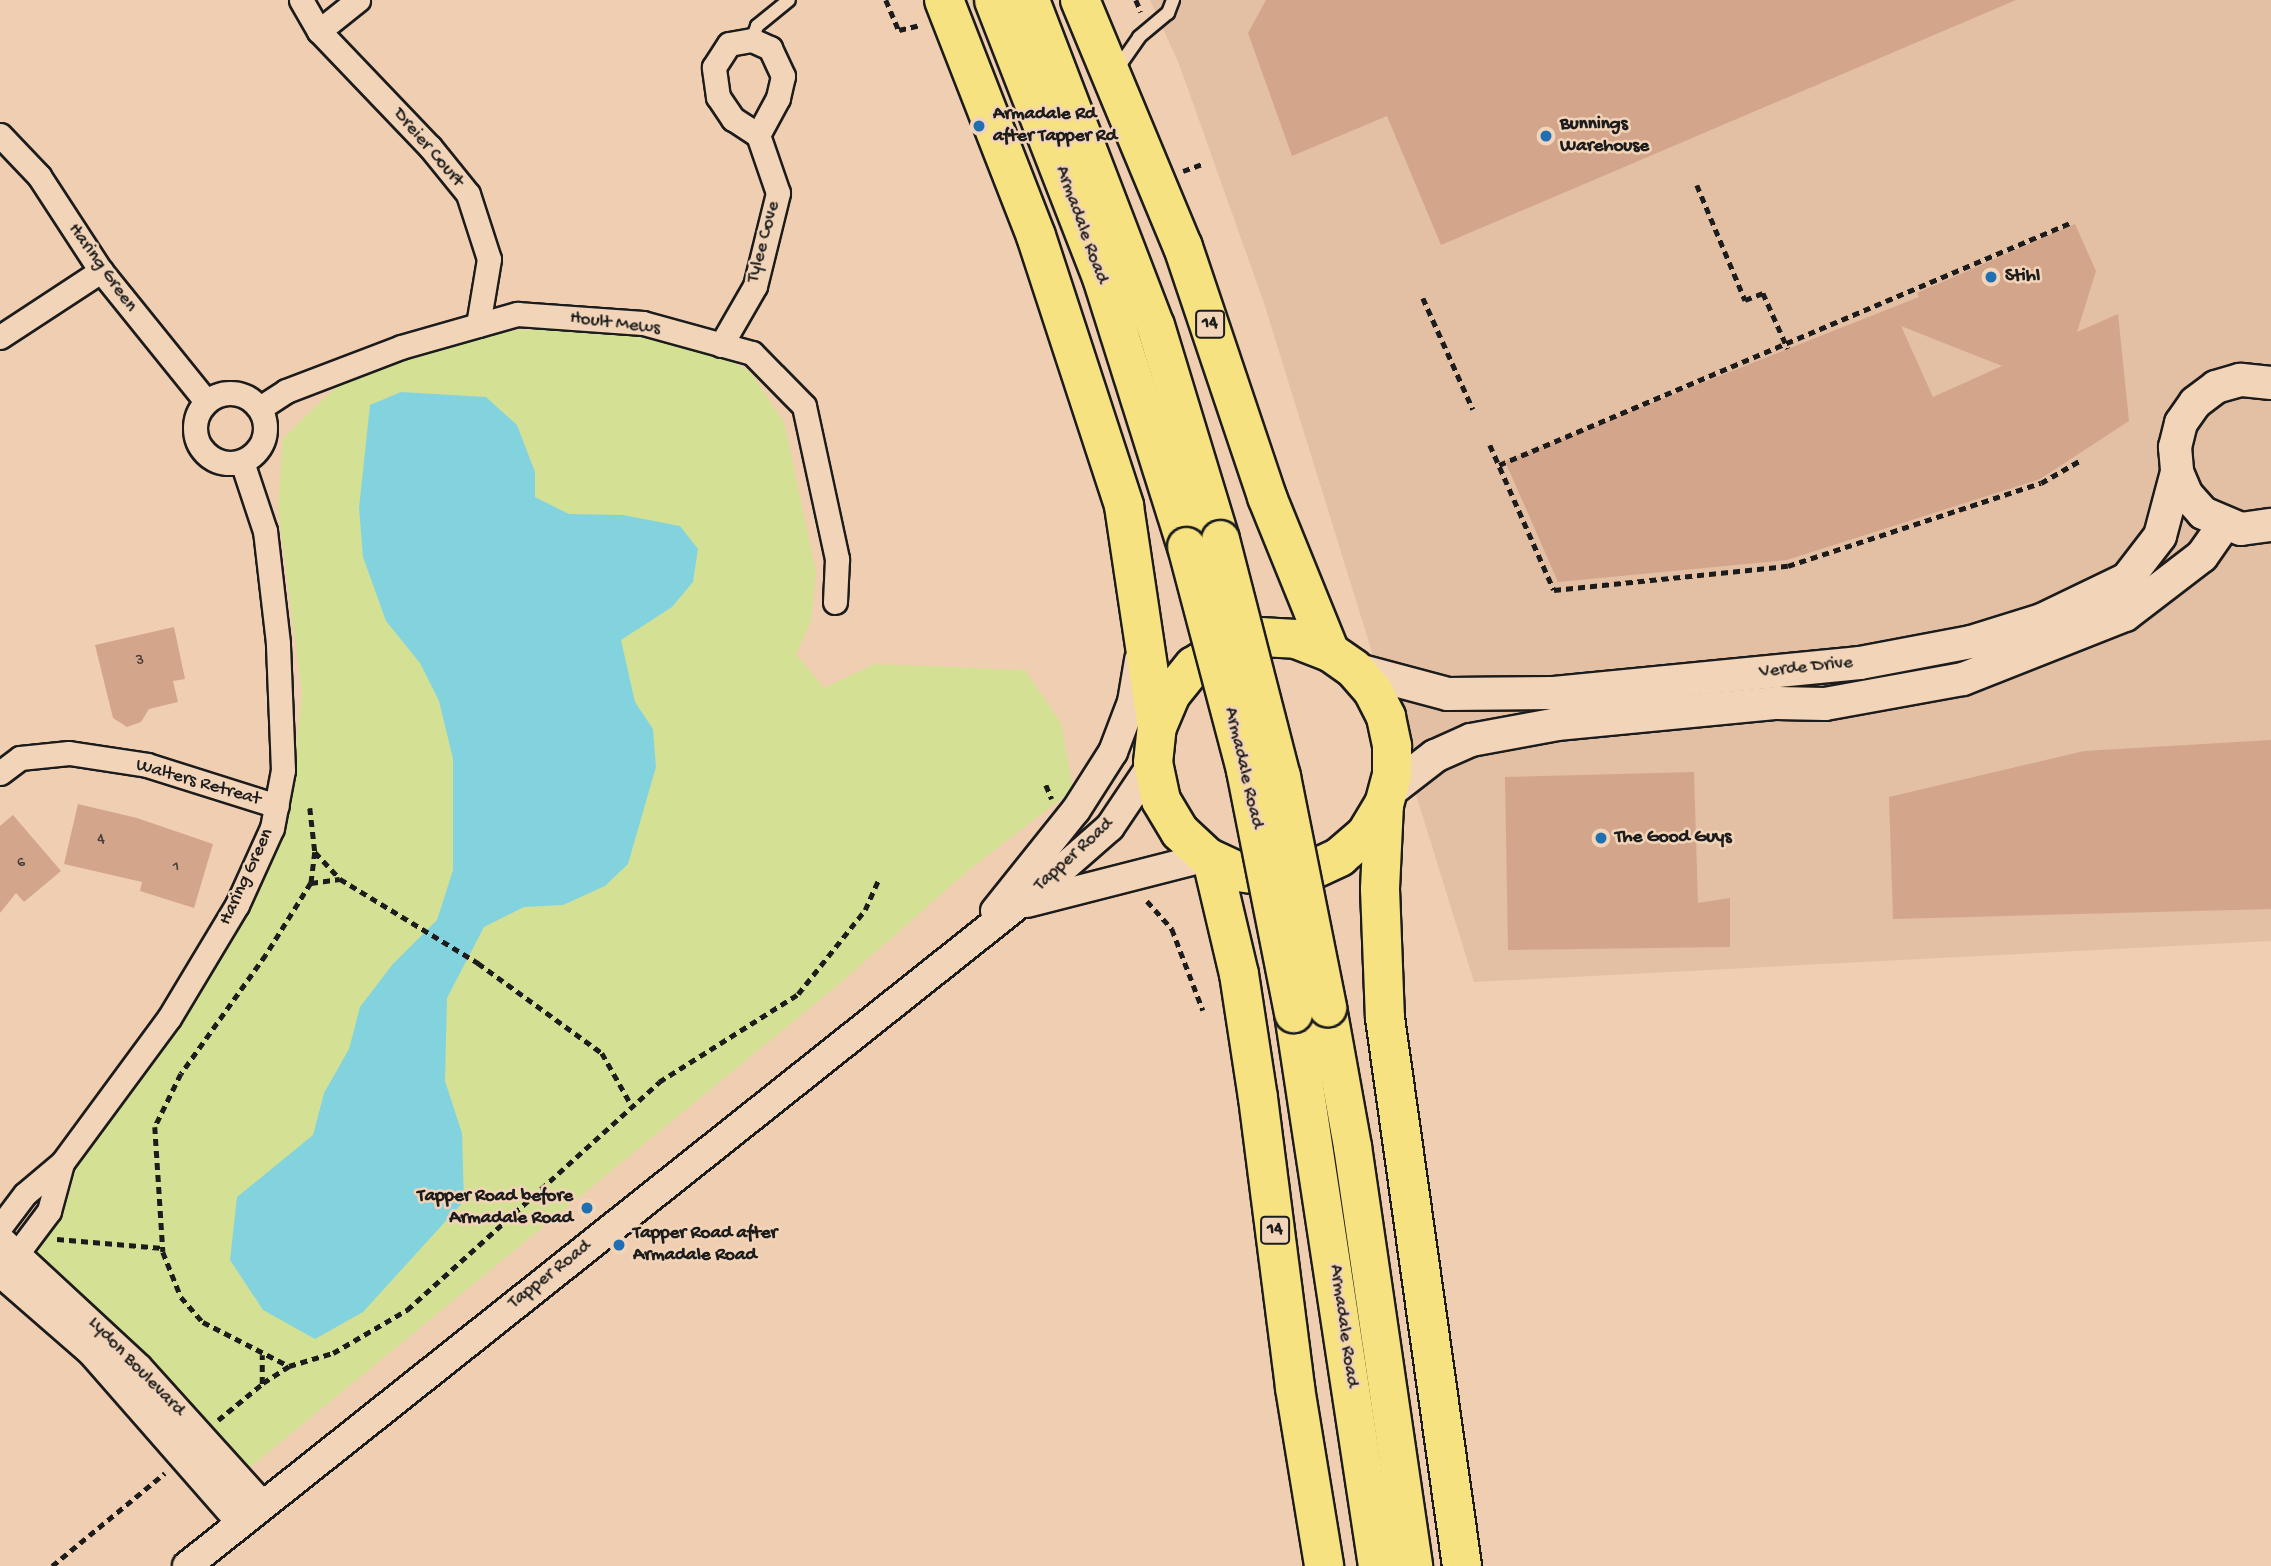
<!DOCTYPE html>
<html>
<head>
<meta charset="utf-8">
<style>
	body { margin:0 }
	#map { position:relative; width:2271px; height:1566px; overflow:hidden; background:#f0ceb2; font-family:"Gochi Hand",sans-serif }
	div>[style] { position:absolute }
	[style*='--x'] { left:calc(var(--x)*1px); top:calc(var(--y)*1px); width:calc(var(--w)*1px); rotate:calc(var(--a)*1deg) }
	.built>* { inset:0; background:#e3bfa4 }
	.green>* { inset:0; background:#d4e194 }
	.water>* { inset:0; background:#83d3df }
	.building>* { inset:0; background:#d3a68c }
	.path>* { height:4.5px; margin-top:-2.25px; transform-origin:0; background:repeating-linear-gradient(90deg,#1c1c1c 0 7px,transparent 0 12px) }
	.roads { filter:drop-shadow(2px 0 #1c1c1c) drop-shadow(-2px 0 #1c1c1c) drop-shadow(0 2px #1c1c1c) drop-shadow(0 -2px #1c1c1c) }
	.service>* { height:12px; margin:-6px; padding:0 6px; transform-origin:6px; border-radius:6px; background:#f2d4b8 }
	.minor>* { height:23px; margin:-11.5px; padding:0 11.5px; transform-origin:11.5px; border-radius:11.5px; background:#f2d4b8 }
	.minor>.ring { margin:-11.5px; padding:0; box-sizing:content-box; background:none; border:23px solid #f2d4b8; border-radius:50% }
	.tertiary>* { height:28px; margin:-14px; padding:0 14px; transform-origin:14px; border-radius:14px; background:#f2d4b8 }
	.secondary>* { height:32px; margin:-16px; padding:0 16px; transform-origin:16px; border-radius:16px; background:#f2d4b8 }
	.primary>* { height:37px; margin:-18.5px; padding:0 18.5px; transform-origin:18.5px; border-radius:18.5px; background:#f7e281 }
	.trunk>* { height:38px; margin:-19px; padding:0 19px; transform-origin:19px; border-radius:19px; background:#f7e281 }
	.bridges { filter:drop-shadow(2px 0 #1c1c1c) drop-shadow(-2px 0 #1c1c1c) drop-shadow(0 2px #1c1c1c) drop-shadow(0 -2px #1c1c1c) }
	.primary-bridge>* { height:37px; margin:-18.5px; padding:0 18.5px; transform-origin:18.5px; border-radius:18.5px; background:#f7e281 }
	.dots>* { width:19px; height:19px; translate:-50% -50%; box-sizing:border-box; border:4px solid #f2d4b8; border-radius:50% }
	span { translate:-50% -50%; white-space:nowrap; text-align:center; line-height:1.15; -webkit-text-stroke:5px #f2d4b8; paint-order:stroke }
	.number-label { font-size:16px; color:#4a3e38 }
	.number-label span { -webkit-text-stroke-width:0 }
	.shield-label span { padding:2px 5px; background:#f2d4b8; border:2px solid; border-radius:5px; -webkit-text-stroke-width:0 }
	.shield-label { font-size:18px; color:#1c1c1c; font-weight:700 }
	.poi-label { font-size:19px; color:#1c1c1c; font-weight:700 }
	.left { translate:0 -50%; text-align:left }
	.right { translate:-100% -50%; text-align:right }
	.street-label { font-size:19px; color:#1c1c1c }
</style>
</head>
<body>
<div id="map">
	<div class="built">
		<i style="clip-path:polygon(1150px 0,2271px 0,2271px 941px,1474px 982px,1264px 303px,1179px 64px)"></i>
	</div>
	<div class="green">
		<i style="clip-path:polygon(581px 328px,697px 345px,750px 371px,784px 422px,816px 572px,811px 621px,796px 654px,824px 688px,874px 664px,1025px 670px,1061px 723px,1073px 790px,971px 868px,839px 984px,237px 1478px,17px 1243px,196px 996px,286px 829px,302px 694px,278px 508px,283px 438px,336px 387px,474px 332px)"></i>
	</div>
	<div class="water">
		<i style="clip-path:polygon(401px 392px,486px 397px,517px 425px,535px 472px,535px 497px,569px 514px,623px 515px,680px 526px,698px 549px,693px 582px,672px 607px,621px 640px,635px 702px,653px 729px,656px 767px,628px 864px,605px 886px,563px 905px,524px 907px,484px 927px,447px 998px,445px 1081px,462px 1133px,464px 1201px,363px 1312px,315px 1339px,263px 1310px,230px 1260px,237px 1197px,313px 1135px,324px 1093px,349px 1049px,360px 1007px,392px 965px,437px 920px,453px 870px,453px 759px,439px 701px,420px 663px,386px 621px,363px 557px,359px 508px,370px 405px)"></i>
	</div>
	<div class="building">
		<i style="clip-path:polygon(1266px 0,2016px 0,1441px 245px,1387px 116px,1292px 156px,1248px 33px)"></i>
		<i style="clip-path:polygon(evenodd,2075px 224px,2096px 271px,2077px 332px,2118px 314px,2129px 421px,2040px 479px,1787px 560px,1558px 582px,1505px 461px,1919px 297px,1917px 293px,2075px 224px,1901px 326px,2002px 366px,1933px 397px,1901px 326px)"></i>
		<i style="clip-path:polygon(174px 627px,185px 679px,173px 681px,178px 702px,149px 709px,141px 722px,127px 727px,113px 718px,95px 645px)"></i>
		<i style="clip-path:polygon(2271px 740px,2271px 909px,1893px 919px,1889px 797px,2084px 751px)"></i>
		<i style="clip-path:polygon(1694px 772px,1698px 903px,1730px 898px,1730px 947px,1508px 950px,1505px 777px)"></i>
		<i style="clip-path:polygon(78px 804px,137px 818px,213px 844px,194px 908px,140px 891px,142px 882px,64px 864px)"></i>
		<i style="clip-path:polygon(13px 815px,61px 871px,24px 902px,16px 893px,0 913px,0 826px)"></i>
	</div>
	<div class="path">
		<i style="--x:886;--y:0;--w:33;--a:67"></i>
		<i style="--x:899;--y:30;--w:22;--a:-13"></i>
		<i style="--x:1136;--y:0;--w:13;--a:67"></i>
		<i style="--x:1183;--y:171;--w:20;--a:-20"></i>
		<i style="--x:1697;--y:185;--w:125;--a:67.3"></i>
		<i style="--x:1745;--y:300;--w:19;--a:-21"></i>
		<i style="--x:1763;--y:293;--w:61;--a:65.9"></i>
		<i style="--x:1423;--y:298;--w:122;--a:65.8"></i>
		<i style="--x:1490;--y:445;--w:158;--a:66.2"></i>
		<i style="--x:1554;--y:590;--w:235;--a:-5.9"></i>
		<i style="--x:1788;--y:566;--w:266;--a:-18.2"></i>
		<i style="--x:2041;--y:483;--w:46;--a:-29.9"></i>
		<i style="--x:1499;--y:465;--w:620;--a:-22.97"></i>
		<i style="--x:1046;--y:785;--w:15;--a:67"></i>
		<i style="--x:310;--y:808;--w:44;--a:83.5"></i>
		<i style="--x:315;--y:852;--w:31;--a:97"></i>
		<i style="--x:311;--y:883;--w:85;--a:122"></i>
		<i style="--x:266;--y:955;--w:146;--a:125.5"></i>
		<i style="--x:181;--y:1074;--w:59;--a:116.1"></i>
		<i style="--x:155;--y:1127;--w:125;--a:86.3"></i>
		<i style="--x:163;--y:1252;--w:48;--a:68.2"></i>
		<i style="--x:181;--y:1297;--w:33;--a:49"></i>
		<i style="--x:203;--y:1322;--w:97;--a:27.1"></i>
		<i style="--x:289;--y:1366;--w:46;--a:-16.5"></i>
		<i style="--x:333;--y:1353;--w:86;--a:-30.2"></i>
		<i style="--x:407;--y:1310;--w:340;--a:-42.1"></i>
		<i style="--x:659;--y:1082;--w:165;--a:-32.3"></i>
		<i style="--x:798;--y:994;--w:107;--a:-51.4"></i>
		<i style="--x:865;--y:910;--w:34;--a:-66"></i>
		<i style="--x:315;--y:852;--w:37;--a:47"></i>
		<i style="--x:311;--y:883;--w:29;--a:-8"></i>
		<i style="--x:340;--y:879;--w:162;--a:31.3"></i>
		<i style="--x:478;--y:963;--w:153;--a:36"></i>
		<i style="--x:602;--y:1053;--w:61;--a:60.5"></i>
		<i style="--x:1147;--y:901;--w:38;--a:48"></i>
		<i style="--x:1172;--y:929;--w:87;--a:69.1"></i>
		<i style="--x:57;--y:1239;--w:106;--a:4.9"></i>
		<i style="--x:263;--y:1383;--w:31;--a:-33"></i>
		<i style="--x:218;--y:1420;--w:57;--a:-39.3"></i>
		<i style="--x:262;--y:1384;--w:29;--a:-90"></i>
		<i style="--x:52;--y:1566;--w:146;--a:-39.5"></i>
	</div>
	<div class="roads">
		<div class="service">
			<i style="--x:752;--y:40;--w:15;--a:-70"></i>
			<i style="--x:757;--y:26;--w:41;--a:-39.1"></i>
			<i style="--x:1117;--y:69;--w:39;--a:-55"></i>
			<i style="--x:1139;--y:37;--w:38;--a:-40"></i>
			<i style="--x:1168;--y:13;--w:14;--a:-69"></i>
		</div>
		<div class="minor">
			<i style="--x:301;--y:0;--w:36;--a:60"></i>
			<i style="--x:319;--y:31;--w:161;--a:46.3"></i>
			<i style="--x:430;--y:147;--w:60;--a:51"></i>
			<i style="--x:468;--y:194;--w:68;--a:72.1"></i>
			<i style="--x:489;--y:259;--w:67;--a:99.5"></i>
			<i style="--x:319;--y:31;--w:50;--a:-38.5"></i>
			<i style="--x:0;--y:135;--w:57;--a:46.4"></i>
			<i style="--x:39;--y:176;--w:113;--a:56.9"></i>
			<i style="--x:101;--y:271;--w:167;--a:51.1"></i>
			<i style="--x:0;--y:337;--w:121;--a:-33.2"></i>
			<i style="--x:721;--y:345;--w:68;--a:-60"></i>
			<i style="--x:755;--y:286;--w:96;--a:-76.1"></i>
			<i style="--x:778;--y:193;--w:61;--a:-109"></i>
			<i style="--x:758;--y:135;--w:30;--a:-147"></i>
			<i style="--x:733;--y:119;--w:27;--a:-124"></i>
			<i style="--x:718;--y:97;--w:30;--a:-98"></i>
			<i style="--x:714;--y:67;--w:27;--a:-57"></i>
			<i style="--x:729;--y:44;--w:23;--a:-10"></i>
			<i style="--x:752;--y:40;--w:20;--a:24"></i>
			<i style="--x:770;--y:48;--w:31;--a:65"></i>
			<i style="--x:783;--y:76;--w:23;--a:103"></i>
			<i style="--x:778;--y:98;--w:42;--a:118.4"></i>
			<i class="ring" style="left:195px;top:393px;width:47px;height:47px"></i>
			<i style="--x:260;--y:408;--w:31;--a:-33"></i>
			<i style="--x:286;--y:391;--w:123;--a:-20.9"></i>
			<i style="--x:401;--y:347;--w:121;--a:-15.9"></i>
			<i style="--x:517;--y:314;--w:126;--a:4.1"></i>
			<i style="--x:643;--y:323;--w:113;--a:15.4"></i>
			<i style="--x:752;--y:353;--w:74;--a:45.5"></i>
			<i style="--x:804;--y:406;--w:157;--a:77.8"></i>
			<i style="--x:837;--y:559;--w:43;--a:92.7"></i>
			<i style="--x:0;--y:773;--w:25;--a:-37"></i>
			<i style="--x:20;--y:758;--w:49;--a:-5.8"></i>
			<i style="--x:69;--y:753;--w:79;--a:8.7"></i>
			<i style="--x:147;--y:765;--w:136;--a:17.5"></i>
			<i style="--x:0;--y:1227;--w:41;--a:-52.9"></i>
			<i style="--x:25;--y:1194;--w:48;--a:-40"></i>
			<i style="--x:62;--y:1163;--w:180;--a:-53.6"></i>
			<i style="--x:169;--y:1018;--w:132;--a:-59"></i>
			<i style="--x:237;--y:905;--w:85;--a:-65.6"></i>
			<i style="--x:272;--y:828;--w:59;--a:-79.3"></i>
			<i style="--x:283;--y:770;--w:127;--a:-92.3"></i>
			<i style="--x:278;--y:643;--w:113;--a:-96.6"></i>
			<i style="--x:265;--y:531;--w:73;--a:-108.4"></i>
			<i style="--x:7;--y:1267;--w:70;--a:-53.1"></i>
			<i style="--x:49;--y:1211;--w:50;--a:-74.8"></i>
		</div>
		<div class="tertiary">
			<i style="--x:1027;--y:903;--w:186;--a:-14.3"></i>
			<i style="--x:995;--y:911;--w:129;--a:-51.3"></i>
			<i style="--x:1076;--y:810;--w:69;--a:-57.5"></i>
			<i style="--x:1113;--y:752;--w:53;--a:-69.2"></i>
			<i style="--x:1132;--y:702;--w:43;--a:-80.5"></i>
			<i style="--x:0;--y:1240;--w:188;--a:42.8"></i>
			<i style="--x:138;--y:1368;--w:183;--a:47.9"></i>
			<i style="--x:0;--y:1272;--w:121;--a:41"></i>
			<i style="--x:91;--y:1351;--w:226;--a:48.8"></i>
			<i style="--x:187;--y:1566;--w:1108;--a:-38.51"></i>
			<i style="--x:1054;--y:876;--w:74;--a:-41.2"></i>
			<i style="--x:1110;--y:827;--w:77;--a:-56.1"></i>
		</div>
		<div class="secondary">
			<i style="--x:2271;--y:383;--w:31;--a:-174"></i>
			<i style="--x:2240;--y:380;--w:25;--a:164"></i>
			<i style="--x:2216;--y:387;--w:26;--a:143"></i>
			<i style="--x:2195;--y:403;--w:24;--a:125"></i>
			<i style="--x:2181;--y:423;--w:25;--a:104"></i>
			<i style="--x:2175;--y:447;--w:25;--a:85"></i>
			<i style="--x:2177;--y:472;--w:25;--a:67"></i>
			<i style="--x:2187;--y:495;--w:24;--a:48"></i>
			<i style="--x:2203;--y:513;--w:41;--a:22.8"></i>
			<i style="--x:2241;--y:529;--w:30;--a:-8"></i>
			<i style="--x:1354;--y:669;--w:97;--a:14.9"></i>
			<i style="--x:1448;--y:694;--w:106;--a:-0.5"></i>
			<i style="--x:1554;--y:693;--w:307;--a:-5.6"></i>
			<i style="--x:1860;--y:663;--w:113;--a:-10.7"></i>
			<i style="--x:1971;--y:642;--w:74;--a:-17.2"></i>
			<i style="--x:2042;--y:620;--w:94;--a:-25.8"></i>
			<i style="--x:2127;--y:579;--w:54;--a:-52.5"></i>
			<i style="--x:2160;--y:536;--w:66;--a:-75.1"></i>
			<i style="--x:1386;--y:794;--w:62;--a:-37.8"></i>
			<i style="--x:1435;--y:756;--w:39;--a:-24"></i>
			<i style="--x:1471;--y:740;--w:87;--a:-10.5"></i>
			<i style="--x:1557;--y:724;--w:221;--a:-5.5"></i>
			<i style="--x:1777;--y:703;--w:48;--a:1.2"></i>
			<i style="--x:1825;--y:704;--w:140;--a:-10.3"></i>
			<i style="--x:1963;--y:679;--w:174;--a:-21.6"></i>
			<i style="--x:2125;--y:615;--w:97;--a:-37.5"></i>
			<i style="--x:2202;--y:556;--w:38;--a:-55"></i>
		</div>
		<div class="primary">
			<i style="--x:993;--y:0;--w:297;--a:68.7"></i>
			<i style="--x:1101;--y:277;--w:282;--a:72.5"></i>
			<i style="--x:1030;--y:0;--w:348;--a:69"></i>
			<i style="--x:1155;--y:325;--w:224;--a:73.1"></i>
			<i style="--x:1327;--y:1007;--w:141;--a:79.8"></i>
			<i style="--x:1352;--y:1146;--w:424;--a:81.7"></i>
			<i style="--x:1293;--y:1013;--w:559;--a:81.36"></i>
		</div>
		<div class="trunk">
			<i style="--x:944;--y:0;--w:253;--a:68.7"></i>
			<i style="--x:1036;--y:236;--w:284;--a:71.9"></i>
			<i style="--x:1124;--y:506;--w:223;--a:81.5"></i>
			<i style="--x:1080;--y:0;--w:268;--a:67.4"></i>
			<i style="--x:1183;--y:247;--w:264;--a:71.4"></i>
			<i style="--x:1267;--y:497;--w:167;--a:67.9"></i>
			<i style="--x:1384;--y:804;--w:35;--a:121"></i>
			<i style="--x:1366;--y:834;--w:35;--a:139"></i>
			<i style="--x:1340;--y:857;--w:35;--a:155"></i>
			<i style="--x:1308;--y:872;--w:35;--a:172"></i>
			<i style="--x:1273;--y:877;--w:34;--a:-172"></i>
			<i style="--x:1239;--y:872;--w:35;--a:-155"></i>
			<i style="--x:1207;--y:857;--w:37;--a:-137"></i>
			<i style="--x:1180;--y:832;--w:37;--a:-121"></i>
			<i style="--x:1161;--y:800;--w:38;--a:-102"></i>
			<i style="--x:1153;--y:763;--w:36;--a:-84"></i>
			<i style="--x:1157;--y:727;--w:36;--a:-67"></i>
			<i style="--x:1171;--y:694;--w:36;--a:-51"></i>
			<i style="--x:1194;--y:666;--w:36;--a:-32"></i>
			<i style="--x:1225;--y:647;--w:36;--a:-16"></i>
			<i style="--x:1260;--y:637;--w:36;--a:3"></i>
			<i style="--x:1296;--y:639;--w:36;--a:21"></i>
			<i style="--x:1330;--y:652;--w:29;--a:35"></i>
			<i style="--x:1354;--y:669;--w:29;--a:49"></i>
			<i style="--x:1373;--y:691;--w:29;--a:63"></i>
			<i style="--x:1386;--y:717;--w:30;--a:78"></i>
			<i style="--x:1392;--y:746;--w:29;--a:90"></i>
			<i style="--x:1392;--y:775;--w:30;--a:105"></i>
			<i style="--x:1384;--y:804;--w:85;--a:92.7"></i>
			<i style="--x:1380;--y:889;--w:129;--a:87.8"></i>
			<i style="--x:1385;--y:1018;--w:553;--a:82"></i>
			<i style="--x:1212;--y:860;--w:117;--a:76.7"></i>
			<i style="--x:1239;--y:974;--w:125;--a:81.3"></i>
			<i style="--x:1258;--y:1098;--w:292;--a:82.7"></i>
			<i style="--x:1295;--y:1388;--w:180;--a:80.7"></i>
		</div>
	</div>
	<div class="bridges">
		<div class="primary-bridge">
			<i style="--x:1220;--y:539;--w:245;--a:75.6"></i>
			<i style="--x:1281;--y:776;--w:236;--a:78.7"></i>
			<i style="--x:1186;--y:546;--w:232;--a:75.2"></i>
			<i style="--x:1245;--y:770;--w:248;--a:78.8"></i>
		</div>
	</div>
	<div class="dots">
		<i style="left:979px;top:126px;background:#1f6fb2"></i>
		<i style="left:1546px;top:136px;background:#1f6fb2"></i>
		<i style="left:1991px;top:277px;background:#1f6fb2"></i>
		<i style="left:1601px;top:838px;background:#1f6fb2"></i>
		<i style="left:587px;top:1208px;background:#1f6fb2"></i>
		<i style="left:619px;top:1245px;background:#1f6fb2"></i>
	</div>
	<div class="number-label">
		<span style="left:140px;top:662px">3</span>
		<span style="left:101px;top:841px">4</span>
		<span style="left:21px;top:864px">6</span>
		<span style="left:176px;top:868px">1</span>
	</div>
	<div class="shield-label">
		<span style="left:1210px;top:324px">14</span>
		<span style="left:1275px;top:1230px">14</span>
	</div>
	<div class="poi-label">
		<span class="left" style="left:993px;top:126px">Armadale Rd<br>after Tapper Rd</span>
		<span class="left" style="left:1560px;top:136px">Bunnings<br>Warehouse</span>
		<span class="left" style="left:2005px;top:277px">Stihl</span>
		<span class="left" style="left:1615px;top:838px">The Good Guys</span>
		<span class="right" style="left:573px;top:1208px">Tapper Road before<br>Armadale Road</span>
		<span class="left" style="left:633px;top:1245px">Tapper Road after<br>Armadale Road</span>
	</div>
	<div class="street-label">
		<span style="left:428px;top:148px;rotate:49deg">Dreier Court</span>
		<span style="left:1081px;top:225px;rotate:70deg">Armadale Road</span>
		<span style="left:764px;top:242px;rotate:-75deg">Tylee Cove</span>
		<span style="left:102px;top:268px;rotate:54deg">Haring Green</span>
		<span style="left:615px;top:324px;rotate:7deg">Hoult Mews</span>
		<span style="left:1806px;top:668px;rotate:-6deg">Verde Drive</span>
		<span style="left:1243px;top:768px;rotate:77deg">Armadale Road</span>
		<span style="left:198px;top:783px;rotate:16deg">Walters Retreat</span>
		<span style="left:1074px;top:855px;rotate:-42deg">Tapper Road</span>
		<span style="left:247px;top:877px;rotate:-65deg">Haring Green</span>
		<span style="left:550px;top:1275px;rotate:-38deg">Tapper Road</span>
		<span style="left:1343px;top:1326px;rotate:82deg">Armadale Road</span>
		<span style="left:136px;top:1367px;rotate:46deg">Lydon Boulevard</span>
	</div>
</div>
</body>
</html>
